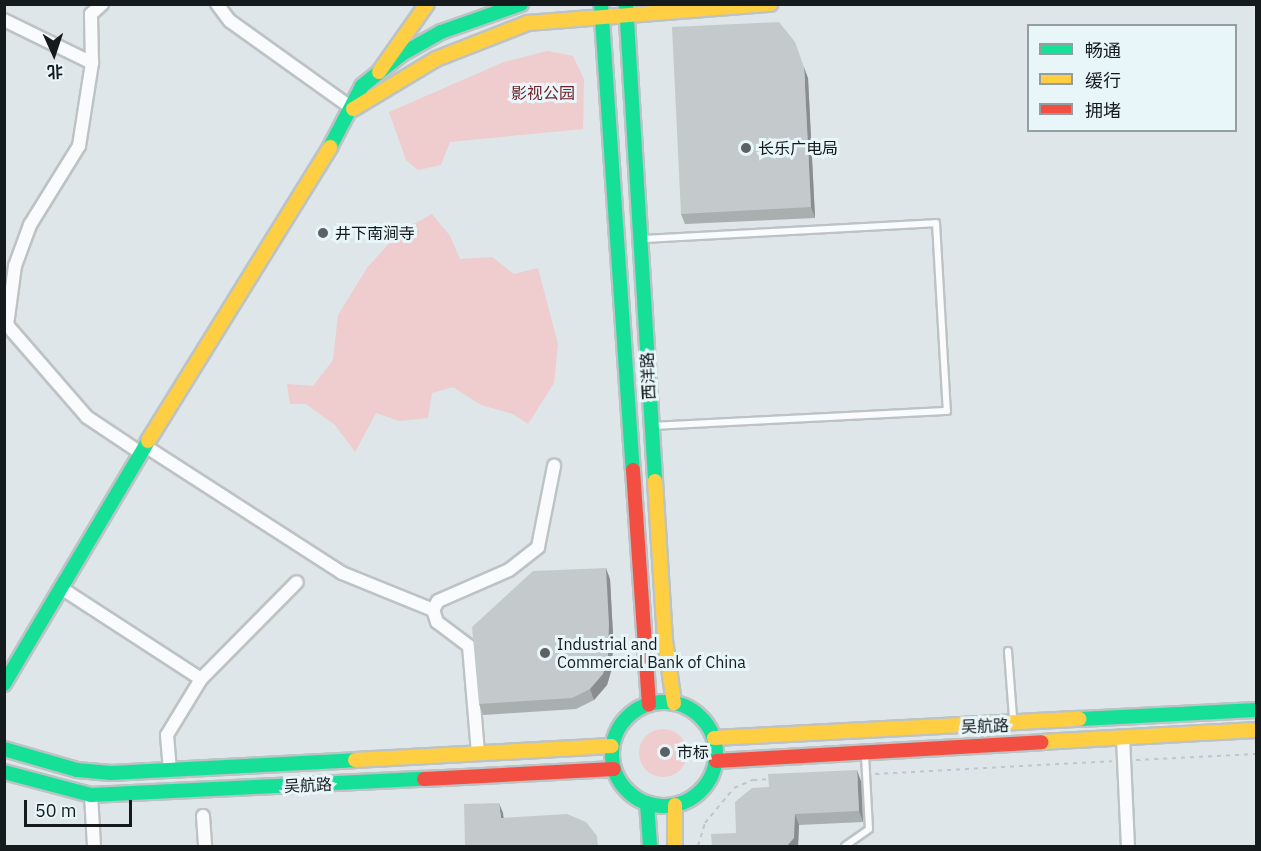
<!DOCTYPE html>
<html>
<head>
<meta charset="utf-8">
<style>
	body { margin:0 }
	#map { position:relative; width:1261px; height:851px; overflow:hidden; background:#dee6e9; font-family:"IBM Plex Sans","Noto Sans SC",sans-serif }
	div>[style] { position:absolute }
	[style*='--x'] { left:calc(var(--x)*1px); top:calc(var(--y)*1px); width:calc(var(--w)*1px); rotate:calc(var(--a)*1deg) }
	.green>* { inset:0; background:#efccce }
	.round { border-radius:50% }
	.path>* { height:2px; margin-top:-1px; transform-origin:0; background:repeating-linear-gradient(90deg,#c3c5c6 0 4.5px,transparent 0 9px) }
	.roads { filter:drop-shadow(2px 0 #bdc3c5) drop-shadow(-2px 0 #bdc3c5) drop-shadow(0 2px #bdc3c5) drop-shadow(0 -2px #bdc3c5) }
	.lane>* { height:6px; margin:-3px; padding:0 3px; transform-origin:3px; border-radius:3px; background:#fafbfc }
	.street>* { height:12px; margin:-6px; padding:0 6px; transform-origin:6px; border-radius:6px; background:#fafbfc }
	.fast>* { height:14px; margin:-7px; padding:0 7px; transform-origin:7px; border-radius:7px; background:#16e098 }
	.fast>.ring { margin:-7px; padding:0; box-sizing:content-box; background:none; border:14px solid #16e098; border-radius:50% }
	.slow>* { height:14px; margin:-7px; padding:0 7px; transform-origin:7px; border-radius:7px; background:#ffcf43 }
	.jam>* { height:14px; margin:-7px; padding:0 7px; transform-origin:7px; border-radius:7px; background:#f24e42 }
	.wall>* { inset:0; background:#a9aeaf }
	.shaded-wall>* { inset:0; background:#898d8f }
	.building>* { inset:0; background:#c4cacc }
	.dots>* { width:16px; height:16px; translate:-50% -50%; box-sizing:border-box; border:3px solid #e8f6fa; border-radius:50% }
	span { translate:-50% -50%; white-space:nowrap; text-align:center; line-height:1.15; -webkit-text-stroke:6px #e8f6fa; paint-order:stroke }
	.park-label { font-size:16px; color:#702028 }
	.poi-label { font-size:16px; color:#151a1c }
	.left { translate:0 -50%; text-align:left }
	.street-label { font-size:16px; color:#151a1c }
	.frame { position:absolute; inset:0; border:6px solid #151a1c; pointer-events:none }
	.legend { position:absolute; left:1027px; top:24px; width:210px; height:108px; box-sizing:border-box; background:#e8f6fa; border:2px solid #949ea1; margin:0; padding:8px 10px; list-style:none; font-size:18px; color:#151a1c }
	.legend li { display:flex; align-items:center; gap:12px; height:30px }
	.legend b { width:30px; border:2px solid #949ea1 }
	.north { position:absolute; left:24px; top:24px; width:60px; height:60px; -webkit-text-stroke:4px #e8f6fa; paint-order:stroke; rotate:177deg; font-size:16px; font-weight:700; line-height:24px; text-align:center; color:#151a1c }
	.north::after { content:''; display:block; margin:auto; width:21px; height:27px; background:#151a1c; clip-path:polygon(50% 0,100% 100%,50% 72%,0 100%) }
	.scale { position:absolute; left:24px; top:800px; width:108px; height:27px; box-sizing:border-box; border:3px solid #151a1c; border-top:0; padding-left:8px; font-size:18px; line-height:21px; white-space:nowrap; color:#151a1c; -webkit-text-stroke:4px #e8f6fa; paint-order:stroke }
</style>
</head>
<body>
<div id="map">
	<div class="green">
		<i style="clip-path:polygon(547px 51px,573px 56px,584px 79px,583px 129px,450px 142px,441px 165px,418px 170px,406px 160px,389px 112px,504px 62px)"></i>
		<i style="clip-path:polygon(432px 214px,450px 236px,460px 259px,492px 257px,514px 274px,538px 268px,558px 344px,554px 383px,528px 424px,513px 414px,481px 405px,453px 387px,432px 393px,428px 418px,399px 421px,376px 413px,355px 452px,335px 425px,306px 404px,290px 404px,287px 384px,313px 386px,333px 360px,338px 315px,367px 268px,399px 232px)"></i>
		<i class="round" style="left:639px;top:729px;width:48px;height:48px"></i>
	</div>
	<div class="path">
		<i style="--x:1136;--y:760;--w:120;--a:-2.9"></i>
		<i style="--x:875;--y:774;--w:237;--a:-3.1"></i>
		<i style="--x:698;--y:846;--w:24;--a:-73"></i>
		<i style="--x:705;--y:823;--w:45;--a:-50.4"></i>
		<i style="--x:734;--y:788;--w:21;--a:-23"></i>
		<i style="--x:753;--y:780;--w:18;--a:-3"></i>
	</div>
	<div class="roads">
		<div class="lane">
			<i style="--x:642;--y:239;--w:294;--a:-3.1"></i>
			<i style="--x:936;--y:223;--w:188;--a:86.7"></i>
			<i style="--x:947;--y:411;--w:293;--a:177.1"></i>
			<i style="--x:1008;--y:651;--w:67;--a:85.7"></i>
			<i style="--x:845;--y:846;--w:29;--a:-35"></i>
			<i style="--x:869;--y:829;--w:74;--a:-93.1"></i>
		</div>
		<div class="street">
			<i style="--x:217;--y:4;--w:21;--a:53"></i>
			<i style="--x:230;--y:21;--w:151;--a:35.6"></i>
			<i style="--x:4;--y:20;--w:98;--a:26"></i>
			<i style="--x:7;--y:325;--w:60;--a:-82.3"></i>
			<i style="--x:15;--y:266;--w:44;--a:-69.9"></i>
			<i style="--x:30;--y:225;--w:93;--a:-58.2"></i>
			<i style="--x:79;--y:146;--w:84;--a:-81.1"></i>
			<i style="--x:92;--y:63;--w:49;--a:-91.2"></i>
			<i style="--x:91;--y:14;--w:15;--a:-42"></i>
			<i style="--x:4;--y:327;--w:4;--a:-34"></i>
			<i style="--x:7;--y:325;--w:122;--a:49"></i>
			<i style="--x:87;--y:417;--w:65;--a:33.7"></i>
			<i style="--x:145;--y:446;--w:234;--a:32.8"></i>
			<i style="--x:342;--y:573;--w:98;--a:22.1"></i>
			<i style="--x:61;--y:588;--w:167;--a:33"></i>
			<i style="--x:1123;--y:737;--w:109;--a:87.4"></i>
			<i style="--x:478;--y:753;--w:107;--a:-94.8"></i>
			<i style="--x:469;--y:646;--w:40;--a:-143"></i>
			<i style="--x:437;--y:622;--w:13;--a:-108"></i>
			<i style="--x:433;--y:610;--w:10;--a:-61"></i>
			<i style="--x:438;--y:601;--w:77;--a:-23.6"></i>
			<i style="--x:509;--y:570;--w:37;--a:-38"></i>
			<i style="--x:538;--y:547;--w:83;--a:-78.8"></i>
			<i style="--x:170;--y:770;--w:35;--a:-95"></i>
			<i style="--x:167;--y:735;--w:66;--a:-58.7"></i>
			<i style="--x:201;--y:679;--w:136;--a:-45.3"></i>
			<i style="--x:91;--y:795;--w:51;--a:86.6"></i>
			<i style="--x:203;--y:816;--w:30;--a:86"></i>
		</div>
		<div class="fast">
			<i style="--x:601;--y:4;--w:467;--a:86.1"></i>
			<i style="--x:626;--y:4;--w:478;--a:86.5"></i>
			<i style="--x:330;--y:147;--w:69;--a:-62.3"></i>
			<i style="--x:362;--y:86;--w:51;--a:-38.7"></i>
			<i style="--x:402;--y:54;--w:45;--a:-29.4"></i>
			<i style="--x:441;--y:32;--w:85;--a:-19.3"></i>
			<i style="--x:4;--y:684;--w:282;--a:-59.3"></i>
			<i class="ring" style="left:612px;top:702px;width:90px;height:90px"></i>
			<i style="--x:1080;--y:719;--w:176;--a:-2.9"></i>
			<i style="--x:4;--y:749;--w:76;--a:16"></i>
			<i style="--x:77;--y:770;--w:34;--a:5"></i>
			<i style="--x:111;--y:773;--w:244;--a:-3"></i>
			<i style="--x:4;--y:772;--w:90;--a:14.8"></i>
			<i style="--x:91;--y:795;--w:333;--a:-2.8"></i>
			<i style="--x:647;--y:803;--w:43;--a:86"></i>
		</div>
		<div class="slow">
			<i style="--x:379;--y:72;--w:83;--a:-54.8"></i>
			<i style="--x:353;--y:109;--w:97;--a:-31.1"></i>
			<i style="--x:436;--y:59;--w:99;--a:-21.4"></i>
			<i style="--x:528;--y:23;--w:243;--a:-4.5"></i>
			<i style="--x:148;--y:441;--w:346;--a:-58.2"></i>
			<i style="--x:655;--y:481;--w:159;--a:86.4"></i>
			<i style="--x:665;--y:640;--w:64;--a:81.9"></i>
			<i style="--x:714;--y:738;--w:366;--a:-3"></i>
			<i style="--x:1041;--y:742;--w:215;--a:-3.2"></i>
			<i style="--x:355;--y:760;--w:257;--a:-3.1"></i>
			<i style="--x:675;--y:805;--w:41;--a:90"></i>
		</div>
		<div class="jam">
			<i style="--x:633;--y:470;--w:235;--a:86.1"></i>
			<i style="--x:716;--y:761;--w:326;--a:-3.3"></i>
			<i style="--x:424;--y:779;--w:190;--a:-3"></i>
		</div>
	</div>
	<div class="wall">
		<i style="clip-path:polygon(808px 78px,815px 218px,685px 224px,681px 214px)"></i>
		<i style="clip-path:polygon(610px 579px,613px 635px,612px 668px,607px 685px,594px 700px,576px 709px,483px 715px,479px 704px)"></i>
		<i style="clip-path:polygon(861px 781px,863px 822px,799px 825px,798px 846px,712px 846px,736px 833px,769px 787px)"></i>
	</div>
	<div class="shaded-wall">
		<i style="clip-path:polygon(804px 67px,808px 78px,815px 218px,811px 207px)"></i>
		<i style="clip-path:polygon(606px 568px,610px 579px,613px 635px,612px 668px,607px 685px,594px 700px,590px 689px)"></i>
		<i style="clip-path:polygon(857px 770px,861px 781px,863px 822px,859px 811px)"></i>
		<i style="clip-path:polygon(499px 803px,503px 813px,505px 828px,501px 818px)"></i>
		<i style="clip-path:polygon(795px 814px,799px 825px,798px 846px,787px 846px)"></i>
	</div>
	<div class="building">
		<i style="clip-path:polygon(779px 22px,795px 42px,804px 67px,811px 207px,681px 214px,672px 27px)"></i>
		<i style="clip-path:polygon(606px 568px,609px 624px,608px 657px,603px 674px,590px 689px,572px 698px,479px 704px,472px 627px,533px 571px)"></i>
		<i style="clip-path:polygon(857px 770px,859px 811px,795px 814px,794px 838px,787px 846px,712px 846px,711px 834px,736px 833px,735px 802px,752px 788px,769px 787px,768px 774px)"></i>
		<i style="clip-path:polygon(499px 803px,501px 818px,567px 814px,586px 822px,597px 836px,598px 846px,465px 846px,464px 804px)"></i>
	</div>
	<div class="dots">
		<i style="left:746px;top:148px;background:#5b6164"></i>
		<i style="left:323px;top:233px;background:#5b6164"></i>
		<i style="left:545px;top:653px;background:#5b6164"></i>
		<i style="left:665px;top:752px;background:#5b6164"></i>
	</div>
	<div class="park-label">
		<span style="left:543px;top:93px">影视公园</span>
	</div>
	<div class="poi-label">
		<span class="left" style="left:758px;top:148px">长乐广电局</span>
		<span class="left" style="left:335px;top:233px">井下南涧寺</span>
		<span class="left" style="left:557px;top:653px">Industrial and<br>Commercial Bank of China</span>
		<span class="left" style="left:677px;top:752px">市标</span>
	</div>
	<div class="street-label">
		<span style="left:648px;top:376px;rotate:-93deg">西洋路</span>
		<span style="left:985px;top:726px;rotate:-2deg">吴航路</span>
		<span style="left:308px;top:785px;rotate:-3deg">吴航路</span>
	</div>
	<div class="frame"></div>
	<ul class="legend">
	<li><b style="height:8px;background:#16e098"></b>畅通</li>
	<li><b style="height:8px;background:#ffcf43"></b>缓行</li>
	<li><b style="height:8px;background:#f24e42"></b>拥堵</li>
	</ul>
	<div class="north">北</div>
	<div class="scale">50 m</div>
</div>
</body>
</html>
